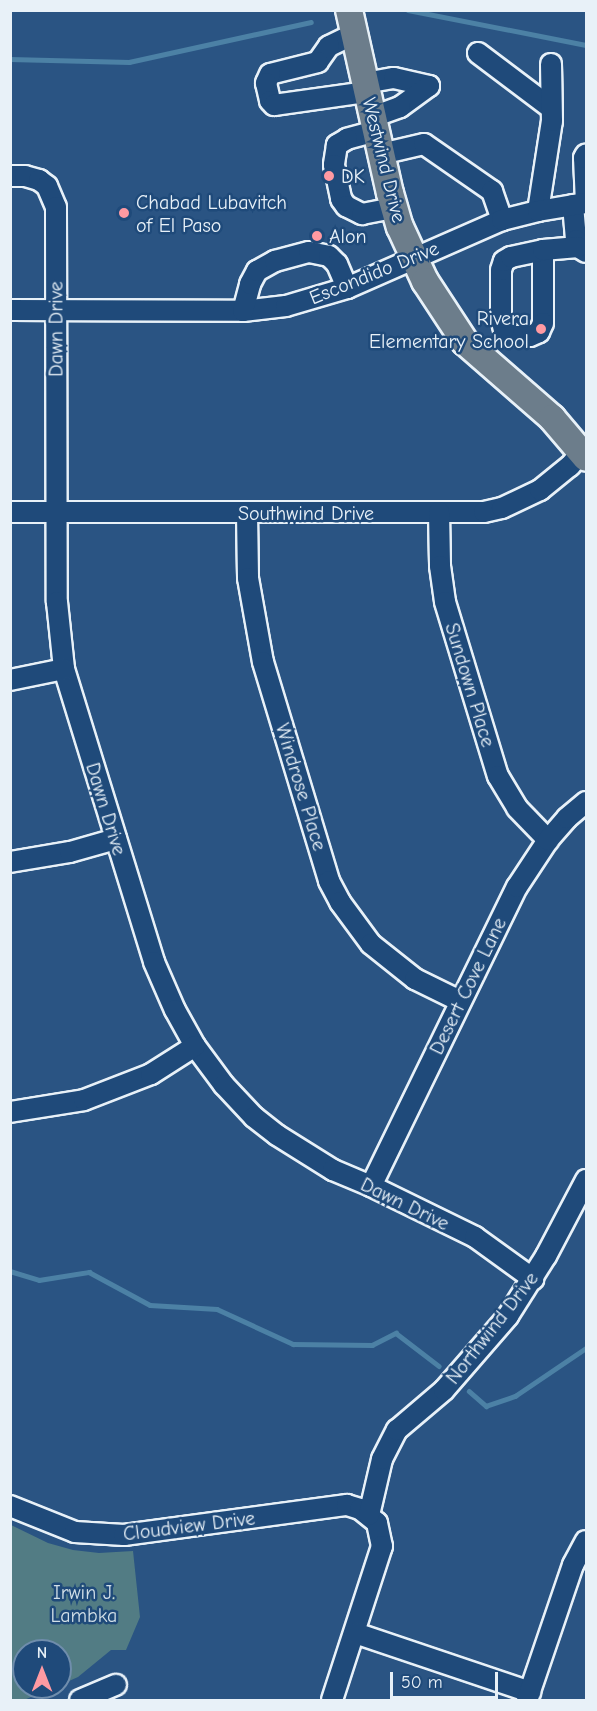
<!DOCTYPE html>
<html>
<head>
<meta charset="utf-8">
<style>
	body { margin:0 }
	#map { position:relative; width:597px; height:1711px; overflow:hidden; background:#2a5483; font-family:"Comic Neue",sans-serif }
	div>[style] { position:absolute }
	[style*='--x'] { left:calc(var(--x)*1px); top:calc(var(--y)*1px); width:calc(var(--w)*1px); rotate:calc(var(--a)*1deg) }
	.green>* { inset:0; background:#527c84 }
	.stream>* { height:4.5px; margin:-2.25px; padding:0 2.25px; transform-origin:2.25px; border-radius:2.25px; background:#4c81a5 }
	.roads { filter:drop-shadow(2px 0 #e8f1f8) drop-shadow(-2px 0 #e8f1f8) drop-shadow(0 2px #e8f1f8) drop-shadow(0 -2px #e8f1f8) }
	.minor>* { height:20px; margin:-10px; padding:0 10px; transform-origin:10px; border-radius:10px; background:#1f4a7a }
	.major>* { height:26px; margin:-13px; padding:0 13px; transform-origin:13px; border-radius:13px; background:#6c7d8b }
	.dots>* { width:16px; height:16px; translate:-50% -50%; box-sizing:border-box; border:3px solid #1f4a7a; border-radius:50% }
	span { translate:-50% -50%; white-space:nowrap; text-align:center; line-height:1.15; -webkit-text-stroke:5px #1f4a7a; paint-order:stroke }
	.street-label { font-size:20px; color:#e8f1f8 }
	.poi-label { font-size:20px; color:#e8f1f8 }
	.left { translate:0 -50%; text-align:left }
	.right { translate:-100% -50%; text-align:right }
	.park-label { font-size:20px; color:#d2dfe7 }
	.frame { position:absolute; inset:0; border:12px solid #e8f1f8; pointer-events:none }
	.north { position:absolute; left:12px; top:1639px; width:60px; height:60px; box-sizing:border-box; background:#1f4a7a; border:2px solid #6f8dac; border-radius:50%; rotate:0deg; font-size:16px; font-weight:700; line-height:24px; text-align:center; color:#e8f1f8 }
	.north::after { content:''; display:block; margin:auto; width:21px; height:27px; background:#ff9aa2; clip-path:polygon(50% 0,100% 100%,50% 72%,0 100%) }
	.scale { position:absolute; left:390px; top:1672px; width:108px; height:27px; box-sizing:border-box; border:3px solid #e8f1f8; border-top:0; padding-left:8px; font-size:18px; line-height:21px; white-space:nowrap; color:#e8f1f8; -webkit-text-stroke:4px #1f4a7a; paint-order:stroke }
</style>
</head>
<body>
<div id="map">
	<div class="green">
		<i style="clip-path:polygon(11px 1525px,48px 1543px,73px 1550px,99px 1553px,133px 1551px,140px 1617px,126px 1650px,111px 1650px,78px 1677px,60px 1685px,60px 1651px,24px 1651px,24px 1687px,55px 1687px,24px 1700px,11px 1700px)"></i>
	</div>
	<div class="stream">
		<i style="--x:408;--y:10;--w:181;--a:11.1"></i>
		<i style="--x:10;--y:59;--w:119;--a:1.4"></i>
		<i style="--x:129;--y:62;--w:186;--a:-12.4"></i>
		<i style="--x:10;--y:1271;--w:30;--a:17"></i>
		<i style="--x:39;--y:1280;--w:51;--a:-9.1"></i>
		<i style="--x:89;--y:1272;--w:69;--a:28.4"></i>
		<i style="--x:150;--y:1305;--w:67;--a:3.4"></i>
		<i style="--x:217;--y:1309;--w:84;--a:24.7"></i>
		<i style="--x:293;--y:1344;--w:79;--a:0.7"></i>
		<i style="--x:372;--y:1345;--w:27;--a:-27"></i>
		<i style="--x:396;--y:1333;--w:54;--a:37.5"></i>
		<i style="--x:469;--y:1391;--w:23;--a:41"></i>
		<i style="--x:486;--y:1406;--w:31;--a:-19"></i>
		<i style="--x:515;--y:1396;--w:86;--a:-34.1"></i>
	</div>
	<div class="roads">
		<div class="minor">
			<i style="--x:354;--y:34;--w:28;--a:154"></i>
			<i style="--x:329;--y:46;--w:19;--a:125"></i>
			<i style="--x:318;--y:62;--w:49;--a:166"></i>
			<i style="--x:270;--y:74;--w:10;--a:114"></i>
			<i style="--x:266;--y:83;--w:18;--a:77"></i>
			<i style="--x:270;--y:101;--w:6;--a:45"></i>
			<i style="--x:274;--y:105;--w:94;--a:-8"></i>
			<i style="--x:478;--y:53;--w:91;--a:37"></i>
			<i style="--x:365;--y:83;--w:29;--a:-10"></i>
			<i style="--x:394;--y:78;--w:36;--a:13"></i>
			<i style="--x:429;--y:86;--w:36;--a:144"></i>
			<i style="--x:400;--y:107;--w:29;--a:160"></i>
			<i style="--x:376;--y:131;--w:30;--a:165"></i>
			<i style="--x:347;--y:139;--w:12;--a:149"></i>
			<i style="--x:337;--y:145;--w:20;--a:99"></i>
			<i style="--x:334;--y:165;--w:35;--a:78"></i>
			<i style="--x:341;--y:199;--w:9;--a:54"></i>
			<i style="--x:346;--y:206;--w:18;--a:27"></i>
			<i style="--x:362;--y:214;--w:33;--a:-11"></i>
			<i style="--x:381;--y:154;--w:44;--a:-13.1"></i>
			<i style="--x:424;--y:144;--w:83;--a:34.7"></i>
			<i style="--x:492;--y:191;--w:31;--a:71"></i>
			<i style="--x:10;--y:176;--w:15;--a:0"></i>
			<i style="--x:25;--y:176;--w:15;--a:16"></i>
			<i style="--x:39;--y:180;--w:10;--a:37"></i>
			<i style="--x:47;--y:186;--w:23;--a:67"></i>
			<i style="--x:56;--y:207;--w:395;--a:89.9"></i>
			<i style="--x:57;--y:602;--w:67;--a:84"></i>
			<i style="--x:64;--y:669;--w:307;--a:72.9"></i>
			<i style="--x:154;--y:962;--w:52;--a:66.4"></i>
			<i style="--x:175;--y:1010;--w:41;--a:60.9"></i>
			<i style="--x:195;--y:1046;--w:49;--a:53.4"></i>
			<i style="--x:224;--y:1085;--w:44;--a:46.8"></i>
			<i style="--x:254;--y:1117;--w:29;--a:38"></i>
			<i style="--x:277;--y:1135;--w:66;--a:32"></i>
			<i style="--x:333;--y:1170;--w:41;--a:22.8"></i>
			<i style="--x:371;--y:1186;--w:116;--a:26.1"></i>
			<i style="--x:475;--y:1237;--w:72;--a:35.9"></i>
			<i style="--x:586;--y:203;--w:45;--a:-92.5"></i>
			<i style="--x:584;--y:158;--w:4;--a:-63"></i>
			<i style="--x:573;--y:205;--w:35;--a:85"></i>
			<i style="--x:576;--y:240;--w:7;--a:74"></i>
			<i style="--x:578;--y:247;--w:9;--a:32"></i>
			<i style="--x:538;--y:211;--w:91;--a:-81.2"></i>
			<i style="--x:552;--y:121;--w:57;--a:-91"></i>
			<i style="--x:543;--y:250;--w:73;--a:90"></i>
			<i style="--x:543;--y:323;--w:10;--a:114"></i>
			<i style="--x:539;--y:332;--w:10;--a:156"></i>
			<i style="--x:530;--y:336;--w:17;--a:180"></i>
			<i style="--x:513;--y:336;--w:11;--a:-146"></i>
			<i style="--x:504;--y:330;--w:12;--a:-104"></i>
			<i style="--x:501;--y:318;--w:48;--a:-90"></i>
			<i style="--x:501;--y:270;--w:9;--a:-72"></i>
			<i style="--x:504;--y:261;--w:8;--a:-30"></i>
			<i style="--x:511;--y:257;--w:33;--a:-12"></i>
			<i style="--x:543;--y:250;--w:35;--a:-5"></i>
			<i style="--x:10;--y:310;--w:233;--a:0.2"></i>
			<i style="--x:243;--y:311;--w:43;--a:-6.6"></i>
			<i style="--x:286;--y:306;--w:64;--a:-16.4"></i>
			<i style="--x:347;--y:288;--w:169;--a:-23.7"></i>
			<i style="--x:502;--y:220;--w:37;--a:-14"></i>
			<i style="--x:538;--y:211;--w:49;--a:-9.5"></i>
			<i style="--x:243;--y:311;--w:28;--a:-75"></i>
			<i style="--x:250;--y:284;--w:15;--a:-62"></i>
			<i style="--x:257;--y:271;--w:21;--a:-29"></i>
			<i style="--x:275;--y:261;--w:35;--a:-15"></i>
			<i style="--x:309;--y:252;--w:20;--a:11"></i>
			<i style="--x:329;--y:256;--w:11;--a:45"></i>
			<i style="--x:337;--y:264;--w:26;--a:67"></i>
			<i style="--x:10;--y:512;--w:474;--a:0"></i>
			<i style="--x:484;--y:512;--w:18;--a:-13"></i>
			<i style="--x:502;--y:508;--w:42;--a:-25.3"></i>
			<i style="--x:540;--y:490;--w:38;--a:-39"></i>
			<i style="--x:570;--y:466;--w:19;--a:-51"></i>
			<i style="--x:439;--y:512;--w:54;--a:88.9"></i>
			<i style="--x:440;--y:566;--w:36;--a:82"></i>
			<i style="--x:445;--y:602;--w:182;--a:73.1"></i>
			<i style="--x:498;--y:776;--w:37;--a:59"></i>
			<i style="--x:517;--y:808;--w:45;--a:45.9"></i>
			<i style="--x:247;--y:513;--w:65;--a:89.1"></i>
			<i style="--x:248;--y:578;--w:85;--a:79.9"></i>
			<i style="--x:263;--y:662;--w:229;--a:73.2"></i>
			<i style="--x:329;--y:881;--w:24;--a:62"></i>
			<i style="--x:340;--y:902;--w:52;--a:53.6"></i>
			<i style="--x:371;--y:944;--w:56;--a:38.5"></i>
			<i style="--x:415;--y:979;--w:50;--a:26.1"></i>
			<i style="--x:10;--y:680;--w:55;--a:-11.5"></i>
			<i style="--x:10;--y:862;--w:61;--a:-9.5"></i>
			<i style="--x:70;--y:852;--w:48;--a:-15.8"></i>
			<i style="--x:10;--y:1112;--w:75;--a:-9.2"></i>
			<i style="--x:84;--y:1100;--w:72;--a:-21.2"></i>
			<i style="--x:151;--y:1074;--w:52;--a:-32.5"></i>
			<i style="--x:371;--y:1186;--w:333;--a:-64"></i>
			<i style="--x:517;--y:887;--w:56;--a:-56.6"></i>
			<i style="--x:548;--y:840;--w:29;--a:-49"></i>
			<i style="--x:567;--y:818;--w:25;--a:-40"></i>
			<i style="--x:10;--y:1506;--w:70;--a:21.8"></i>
			<i style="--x:75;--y:1532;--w:49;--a:3.5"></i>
			<i style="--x:124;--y:1535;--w:225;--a:-7.7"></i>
			<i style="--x:347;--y:1505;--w:14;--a:17"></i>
			<i style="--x:360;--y:1509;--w:22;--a:39"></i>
			<i style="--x:377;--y:1523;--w:24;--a:78"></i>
			<i style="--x:382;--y:1546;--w:162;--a:108"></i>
			<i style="--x:369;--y:1515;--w:57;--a:-76.9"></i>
			<i style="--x:382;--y:1459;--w:33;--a:-63"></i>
			<i style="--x:397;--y:1430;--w:62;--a:-40.4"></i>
			<i style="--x:444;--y:1390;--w:98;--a:-49.1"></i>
			<i style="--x:508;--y:1316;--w:71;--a:-57.7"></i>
			<i style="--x:546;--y:1256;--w:86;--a:-62.2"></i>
			<i style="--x:355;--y:1633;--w:185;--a:18.6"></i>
			<i style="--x:80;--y:1700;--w:39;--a:-23"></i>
			<i style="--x:527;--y:1700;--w:143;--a:-71.2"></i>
			<i style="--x:573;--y:1565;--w:27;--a:-62"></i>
		</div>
		<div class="major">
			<i style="--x:349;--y:10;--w:188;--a:77.4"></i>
			<i style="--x:390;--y:193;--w:35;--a:74"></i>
			<i style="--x:400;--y:227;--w:60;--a:65.2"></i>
			<i style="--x:425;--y:281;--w:73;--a:56.7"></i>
			<i style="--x:465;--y:342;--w:116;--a:41.1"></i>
			<i style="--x:552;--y:418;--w:52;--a:49.6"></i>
		</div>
	</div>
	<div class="dots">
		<i style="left:329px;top:176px;background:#ff9aa2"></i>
		<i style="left:124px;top:213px;background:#ff9aa2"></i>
		<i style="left:317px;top:236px;background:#ff9aa2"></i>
		<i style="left:541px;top:329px;background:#ff9aa2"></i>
	</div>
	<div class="street-label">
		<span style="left:384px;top:160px;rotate:76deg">Westwind Drive</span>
		<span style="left:374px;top:273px;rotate:-22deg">Escondido Drive</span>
		<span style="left:56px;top:329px;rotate:-90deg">Dawn Drive</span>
		<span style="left:306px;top:513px">Southwind Drive</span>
		<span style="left:470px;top:685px;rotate:73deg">Sundown Place</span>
		<span style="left:301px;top:787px;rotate:73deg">Windrose Place</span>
		<span style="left:106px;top:809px;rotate:73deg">Dawn Drive</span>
		<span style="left:468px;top:986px;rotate:-64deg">Desert Cove Lane</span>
		<span style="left:405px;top:1204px;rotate:26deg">Dawn Drive</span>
		<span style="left:492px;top:1328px;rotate:-52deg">Northwind Drive</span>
		<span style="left:189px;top:1526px;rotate:-7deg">Cloudview Drive</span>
	</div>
	<div class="poi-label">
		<span class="left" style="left:341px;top:176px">DK</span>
		<span class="left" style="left:136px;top:214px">Chabad Lubavitch<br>of El Paso</span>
		<span class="left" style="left:329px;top:236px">Alon</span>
		<span class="right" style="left:529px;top:330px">Rivera<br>Elementary School</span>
	</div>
	<div class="park-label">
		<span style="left:84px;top:1604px">Irwin J.<br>Lambka</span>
	</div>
	<div class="frame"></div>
	<div class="north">N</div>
	<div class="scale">50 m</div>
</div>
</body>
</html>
